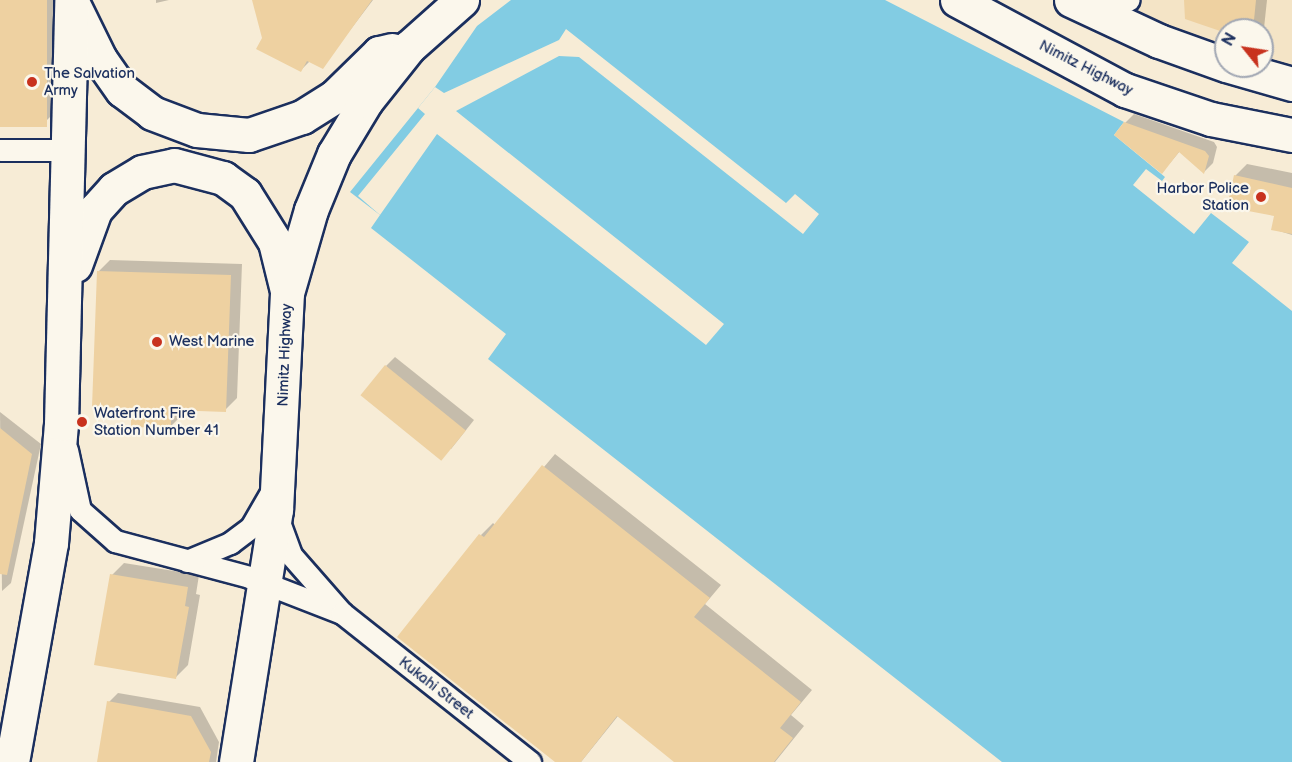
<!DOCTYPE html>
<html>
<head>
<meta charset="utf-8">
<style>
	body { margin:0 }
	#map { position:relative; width:1292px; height:762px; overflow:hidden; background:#f7ecd6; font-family:"Balsamiq Sans",sans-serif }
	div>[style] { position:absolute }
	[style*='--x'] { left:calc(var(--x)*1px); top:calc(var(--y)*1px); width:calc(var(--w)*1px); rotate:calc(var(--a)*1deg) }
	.built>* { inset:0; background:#f4e4c6 }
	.water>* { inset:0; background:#82cce3 }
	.pier>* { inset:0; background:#f7ecd6 }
	.shadow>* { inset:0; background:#0003 }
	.building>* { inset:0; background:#eed1a1; transform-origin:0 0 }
	.roads { filter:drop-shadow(2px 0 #1b2f5e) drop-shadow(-2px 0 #1b2f5e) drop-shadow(0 2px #1b2f5e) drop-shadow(0 -2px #1b2f5e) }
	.minor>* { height:21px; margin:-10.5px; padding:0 10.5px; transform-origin:10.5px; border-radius:10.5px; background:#fbf7ec }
	.primary>* { height:33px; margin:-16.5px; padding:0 16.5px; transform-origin:16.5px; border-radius:16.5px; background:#fbf7ec }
	.dots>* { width:16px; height:16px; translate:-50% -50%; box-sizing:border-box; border:3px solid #fbf7ec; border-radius:50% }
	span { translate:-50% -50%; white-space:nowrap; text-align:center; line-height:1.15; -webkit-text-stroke:4.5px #fbf7ec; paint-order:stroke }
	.street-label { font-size:15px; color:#1b2f5e }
	.poi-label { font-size:15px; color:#1b2f5e }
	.left { translate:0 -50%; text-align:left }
	.right { translate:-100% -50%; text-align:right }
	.north { position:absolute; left:1214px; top:18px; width:60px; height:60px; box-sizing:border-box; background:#fbf7ec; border:2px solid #a1a7b3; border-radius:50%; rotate:300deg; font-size:16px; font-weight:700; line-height:24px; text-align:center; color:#1b2f5e }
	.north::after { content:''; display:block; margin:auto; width:21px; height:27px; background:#c8321e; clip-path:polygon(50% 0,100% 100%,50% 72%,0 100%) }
</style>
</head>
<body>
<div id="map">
	<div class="built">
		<i style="clip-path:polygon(1071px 0,1292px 0,1292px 69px,1262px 60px,1262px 30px,1226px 30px,1226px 50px)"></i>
	</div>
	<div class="water">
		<i style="clip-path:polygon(511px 0,885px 0,1124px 122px,1114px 135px,1165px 177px,1162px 181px,1146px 169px,1133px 185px,1194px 234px,1211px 213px,1249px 242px,1232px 263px,1292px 311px,1292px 762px,1002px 762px,488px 359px,506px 334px,371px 228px,380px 215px,350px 192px,435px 87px,477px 26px)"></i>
	</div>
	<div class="pier">
		<i style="clip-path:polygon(566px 29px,786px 203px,795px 194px,819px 214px,803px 234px,579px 57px,559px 56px,456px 111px,724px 324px,706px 345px,437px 134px,380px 215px,358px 196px,425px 114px,418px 108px,435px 87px,444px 93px,559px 40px)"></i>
	</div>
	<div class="shadow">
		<i style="clip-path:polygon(0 0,58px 0,54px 113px,42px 125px,0 126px)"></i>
		<i style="clip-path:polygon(156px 0,169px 0,156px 3px)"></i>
		<i style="clip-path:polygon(253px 0,373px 0,322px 67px,310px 61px,301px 70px)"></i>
		<i style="clip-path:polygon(1185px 0,1267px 0,1264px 28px,1226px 30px)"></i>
		<i style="clip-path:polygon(1134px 114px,1214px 142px,1217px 147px,1213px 163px,1204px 172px,1180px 151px,1170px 163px,1125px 123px)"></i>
		<i style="clip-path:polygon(1247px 164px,1292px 173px,1292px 235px,1273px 229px,1276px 215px,1235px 176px)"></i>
		<i style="clip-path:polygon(110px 260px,242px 264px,237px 398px,225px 410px,182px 409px,182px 415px,170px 427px,133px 407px,98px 272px)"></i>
		<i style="clip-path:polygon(395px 357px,474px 420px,451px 449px,386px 366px)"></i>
		<i style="clip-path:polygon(0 412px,41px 444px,11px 583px,2px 591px)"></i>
		<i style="clip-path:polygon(555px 454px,721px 585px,705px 604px,812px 690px,791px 715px,804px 726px,775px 762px,676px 762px,618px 716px,581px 762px,557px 762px,481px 535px,493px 523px,495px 525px)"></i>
		<i style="clip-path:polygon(124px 563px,199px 575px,196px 594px,200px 595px,188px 665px,176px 677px,112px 575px)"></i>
		<i style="clip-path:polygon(118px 693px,200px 707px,219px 742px,216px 762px,98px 762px,109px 702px)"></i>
	</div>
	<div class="building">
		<i style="left:0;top:0;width:47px;height:127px"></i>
		<i style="clip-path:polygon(252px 0,372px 0,323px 69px,307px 61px,301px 72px,256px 49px,262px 38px)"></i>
		<i style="clip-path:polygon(1184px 0,1256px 0,1253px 30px,1226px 33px,1185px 19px)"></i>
		<i style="clip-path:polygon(1124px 122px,1205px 151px,1209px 156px,1204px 174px,1179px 152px,1162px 174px,1114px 135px)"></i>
		<i style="clip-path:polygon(1234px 175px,1292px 188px,1292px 234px,1271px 230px,1274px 216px,1227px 207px)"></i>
		<i style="clip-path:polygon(97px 271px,231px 275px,226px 412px,171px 410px,171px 428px,131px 427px,131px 408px,92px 407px)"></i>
		<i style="left:385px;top:365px;width:104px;height:39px;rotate:39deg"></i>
		<i style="clip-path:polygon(0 428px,32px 454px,7px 575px,0 574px)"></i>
		<i style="clip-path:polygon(542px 465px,710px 598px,694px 617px,801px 702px,780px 728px,793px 738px,774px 762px,674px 762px,617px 716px,581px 762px,555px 762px,397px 637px,479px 534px,484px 537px)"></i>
		<i style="clip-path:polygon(110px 574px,188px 587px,185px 606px,189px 607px,176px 679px,94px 665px)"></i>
		<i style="clip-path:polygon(107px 701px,191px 716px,211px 752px,209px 762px,97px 762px)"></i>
	</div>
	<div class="roads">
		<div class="minor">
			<i style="--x:1096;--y:13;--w:35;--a:-22"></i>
			<i style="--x:0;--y:150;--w:65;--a:0"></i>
			<i style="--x:67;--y:450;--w:61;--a:77.8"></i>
			<i style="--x:80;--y:510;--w:47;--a:41.5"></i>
			<i style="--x:115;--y:541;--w:139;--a:15"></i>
			<i style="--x:249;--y:577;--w:100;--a:21.2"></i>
			<i style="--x:278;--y:519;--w:38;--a:70"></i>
			<i style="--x:291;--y:555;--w:77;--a:48.7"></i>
			<i style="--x:342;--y:613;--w:240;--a:38.4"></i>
			<i style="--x:187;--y:561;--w:47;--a:-22.7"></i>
			<i style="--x:230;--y:543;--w:26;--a:-37"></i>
			<i style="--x:251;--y:527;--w:39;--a:-60"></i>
		</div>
		<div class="primary">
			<i style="--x:957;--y:0;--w:191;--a:28.2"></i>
			<i style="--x:1125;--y:90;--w:91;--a:18.6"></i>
			<i style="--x:1211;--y:119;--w:83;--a:11.2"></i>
			<i style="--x:1071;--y:0;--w:97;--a:25"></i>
			<i style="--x:1159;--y:41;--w:71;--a:19.7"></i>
			<i style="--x:72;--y:2;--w:64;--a:63.8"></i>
			<i style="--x:100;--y:59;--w:38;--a:55"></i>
			<i style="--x:122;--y:90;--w:38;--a:37"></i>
			<i style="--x:152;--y:113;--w:48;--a:20.7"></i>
			<i style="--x:197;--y:130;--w:52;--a:5.5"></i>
			<i style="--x:249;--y:135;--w:56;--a:-18.8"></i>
			<i style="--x:302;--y:117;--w:38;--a:-32"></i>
			<i style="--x:334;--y:97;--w:63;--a:-44.4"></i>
			<i style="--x:379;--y:53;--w:13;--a:-13"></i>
			<i style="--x:1229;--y:66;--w:66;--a:15.9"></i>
			<i style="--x:75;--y:265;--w:59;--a:-70"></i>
			<i style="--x:95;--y:210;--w:28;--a:-48"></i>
			<i style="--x:114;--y:189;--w:33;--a:-31"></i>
			<i style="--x:142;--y:172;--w:33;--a:-12"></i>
			<i style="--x:174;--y:165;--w:51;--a:14.9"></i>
			<i style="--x:223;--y:178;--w:27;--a:36"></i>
			<i style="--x:245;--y:194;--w:57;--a:58"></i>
			<i style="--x:275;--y:242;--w:50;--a:76.2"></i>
			<i style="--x:12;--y:762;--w:222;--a:-79.9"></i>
			<i style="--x:51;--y:543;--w:119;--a:-85.2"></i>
			<i style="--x:61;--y:424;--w:424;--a:-88.6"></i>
			<i style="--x:236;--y:762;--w:255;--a:-81"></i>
			<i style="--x:276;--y:510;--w:217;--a:-87.1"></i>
			<i style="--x:287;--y:293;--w:86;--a:-73.9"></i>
			<i style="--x:311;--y:210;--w:61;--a:-67.7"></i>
			<i style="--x:334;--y:154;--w:62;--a:-58.9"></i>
			<i style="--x:366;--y:101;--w:69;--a:-51.5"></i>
			<i style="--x:409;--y:47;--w:71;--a:-41.6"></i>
		</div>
	</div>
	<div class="dots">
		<i style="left:32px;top:82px;background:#c8321e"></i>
		<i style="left:1261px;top:197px;background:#c8321e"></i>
		<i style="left:157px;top:342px;background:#c8321e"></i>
		<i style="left:82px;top:422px;background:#c8321e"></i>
	</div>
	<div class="street-label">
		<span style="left:1086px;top:68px;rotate:27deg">Nimitz Highway</span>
		<span style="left:285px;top:355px;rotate:-88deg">Nimitz Highway</span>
		<span style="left:436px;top:688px;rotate:38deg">Kukahi Street</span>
	</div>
	<div class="poi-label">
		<span class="left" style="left:44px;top:82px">The Salvation<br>Army</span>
		<span class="right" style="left:1249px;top:197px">Harbor Police<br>Station</span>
		<span class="left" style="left:169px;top:342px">West Marine</span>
		<span class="left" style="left:94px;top:422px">Waterfront Fire<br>Station Number 41</span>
	</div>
	<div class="north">N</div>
</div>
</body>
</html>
